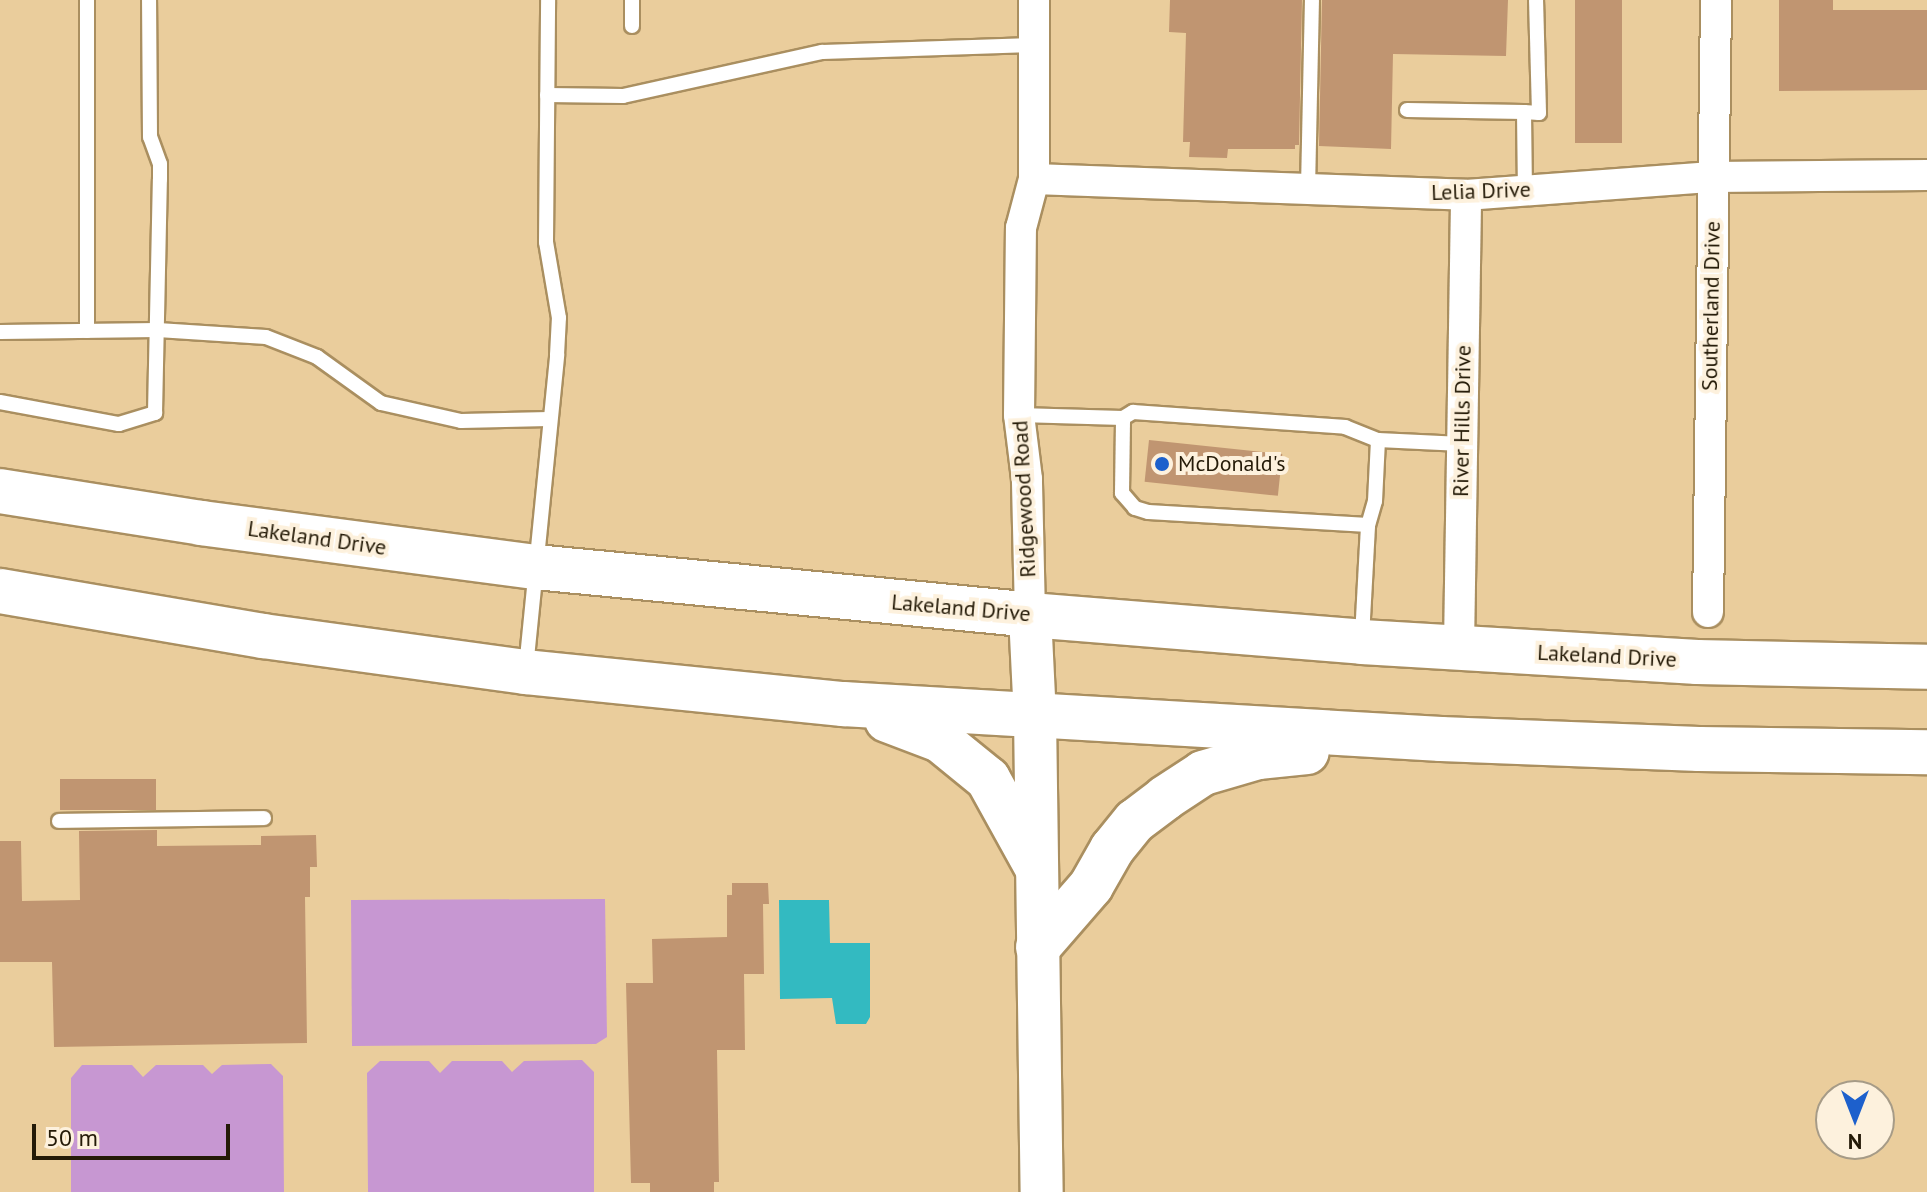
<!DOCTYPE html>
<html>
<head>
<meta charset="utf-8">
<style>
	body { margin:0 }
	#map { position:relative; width:1927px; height:1192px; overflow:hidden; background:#eacd9c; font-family:"PT Sans",sans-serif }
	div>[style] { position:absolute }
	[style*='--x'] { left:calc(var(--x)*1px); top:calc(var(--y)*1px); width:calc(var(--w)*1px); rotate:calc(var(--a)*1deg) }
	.green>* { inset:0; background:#c797d2 }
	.water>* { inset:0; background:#33bac1 }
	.building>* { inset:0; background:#c09571; transform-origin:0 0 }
	.roads { filter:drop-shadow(2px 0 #aa8f60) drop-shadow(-2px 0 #aa8f60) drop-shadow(0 2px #aa8f60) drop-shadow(0 -2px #aa8f60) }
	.lane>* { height:14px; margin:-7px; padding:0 7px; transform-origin:7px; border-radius:7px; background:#fff }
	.street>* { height:30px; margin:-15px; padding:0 15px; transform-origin:15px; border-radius:15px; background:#fff }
	.secondary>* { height:42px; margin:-21px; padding:0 21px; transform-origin:21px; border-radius:21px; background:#fff }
	.highway>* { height:44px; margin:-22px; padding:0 22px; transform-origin:22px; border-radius:22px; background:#fff }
	.dots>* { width:22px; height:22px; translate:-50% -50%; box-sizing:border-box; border:4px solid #fdf1dd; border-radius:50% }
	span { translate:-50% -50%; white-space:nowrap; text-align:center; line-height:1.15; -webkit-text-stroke:8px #fdf1dd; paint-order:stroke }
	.street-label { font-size:22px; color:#241a07 }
	.poi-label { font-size:22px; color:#241a07 }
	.left { translate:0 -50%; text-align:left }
	.north { position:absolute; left:1815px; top:1080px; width:80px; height:80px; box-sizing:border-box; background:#fdf1dd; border:2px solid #a69b87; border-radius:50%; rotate:180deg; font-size:22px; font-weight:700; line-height:32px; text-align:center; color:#241a07 }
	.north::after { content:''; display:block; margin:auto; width:28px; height:36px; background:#1d60cc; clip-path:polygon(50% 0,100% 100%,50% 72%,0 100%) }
	.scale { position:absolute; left:32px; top:1124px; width:198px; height:36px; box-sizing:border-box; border:4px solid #241a07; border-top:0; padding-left:10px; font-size:24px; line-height:28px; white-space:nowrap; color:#241a07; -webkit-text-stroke:6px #fdf1dd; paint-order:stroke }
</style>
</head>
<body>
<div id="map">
	<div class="green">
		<i style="clip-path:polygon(605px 899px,607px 1037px,596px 1044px,352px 1046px,351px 900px)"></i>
		<i style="clip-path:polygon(582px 1060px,594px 1072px,594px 1192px,368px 1192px,367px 1073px,380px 1061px,429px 1061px,440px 1073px,452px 1061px,502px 1061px,512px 1072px,524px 1061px)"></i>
		<i style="clip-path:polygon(271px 1064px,283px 1076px,284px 1192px,71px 1192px,71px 1078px,82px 1065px,132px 1065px,143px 1077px,156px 1065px,203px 1065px,212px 1074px,222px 1065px)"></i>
	</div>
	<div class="water">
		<i style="clip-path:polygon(779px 900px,829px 900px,830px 943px,870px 943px,870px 1017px,866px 1024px,836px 1024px,832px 998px,780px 999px)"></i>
	</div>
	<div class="building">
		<i style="clip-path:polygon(1170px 0,1302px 0,1299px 145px,1295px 145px,1295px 149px,1228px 149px,1227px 158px,1189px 157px,1190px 142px,1183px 142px,1186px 33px,1169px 32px)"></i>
		<i style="clip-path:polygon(1322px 0,1508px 0,1506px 56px,1393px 54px,1391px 149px,1319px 146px)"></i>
		<i style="left:1575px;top:0;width:47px;height:143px"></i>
		<i style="clip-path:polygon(1779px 0,1833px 0,1833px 10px,1927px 10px,1927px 90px,1779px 91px)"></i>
		<i style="left:1149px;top:440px;width:134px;height:42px;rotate:6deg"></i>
		<i style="left:156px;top:779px;width:31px;height:96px;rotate:90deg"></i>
		<i style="clip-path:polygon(157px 830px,157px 846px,261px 845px,261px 836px,316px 835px,317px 867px,310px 867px,310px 897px,305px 897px,307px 1043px,54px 1047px,52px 962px,0 962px,0 841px,21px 841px,22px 901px,80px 900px,79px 831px)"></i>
		<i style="clip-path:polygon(732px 883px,768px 883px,769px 904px,763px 904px,764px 974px,744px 974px,745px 1050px,717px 1050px,719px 1182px,714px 1182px,714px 1192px,650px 1192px,650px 1183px,631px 1183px,626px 983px,653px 983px,652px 939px,727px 937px,727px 895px,732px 895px)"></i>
	</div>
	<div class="roads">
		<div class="lane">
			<i style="--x:87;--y:0;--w:331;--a:90"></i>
			<i style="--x:632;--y:26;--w:26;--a:-90"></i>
			<i style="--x:547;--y:95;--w:76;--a:0.8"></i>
			<i style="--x:623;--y:96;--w:204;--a:-12.5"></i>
			<i style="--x:822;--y:52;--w:211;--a:-1.9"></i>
			<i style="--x:1407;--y:110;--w:117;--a:1"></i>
			<i style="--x:1524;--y:112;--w:78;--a:89.3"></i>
			<i style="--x:1524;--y:112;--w:15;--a:4"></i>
			<i style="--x:1539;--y:113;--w:113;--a:-91.5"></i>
			<i style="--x:1308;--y:189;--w:189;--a:-88.8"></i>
			<i style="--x:0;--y:332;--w:158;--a:-0.7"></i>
			<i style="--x:158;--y:330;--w:108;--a:3.7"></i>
			<i style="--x:266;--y:337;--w:55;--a:21.4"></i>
			<i style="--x:317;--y:357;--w:79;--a:35.7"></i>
			<i style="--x:381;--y:403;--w:82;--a:12.7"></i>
			<i style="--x:461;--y:421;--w:88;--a:-1.3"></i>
			<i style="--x:0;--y:402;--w:121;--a:10.5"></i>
			<i style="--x:119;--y:424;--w:38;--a:-17"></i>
			<i style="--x:155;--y:413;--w:234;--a:-88.8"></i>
			<i style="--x:160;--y:179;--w:15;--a:-90"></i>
			<i style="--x:160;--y:164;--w:29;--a:-110"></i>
			<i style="--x:150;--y:137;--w:137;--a:-90.4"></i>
			<i style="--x:1019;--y:415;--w:104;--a:1.7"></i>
			<i style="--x:1123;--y:418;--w:12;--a:-31"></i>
			<i style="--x:1133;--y:412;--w:213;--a:4"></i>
			<i style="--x:1345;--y:427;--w:35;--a:22"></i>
			<i style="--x:1378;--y:440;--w:61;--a:92.8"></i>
			<i style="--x:1375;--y:501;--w:25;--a:106"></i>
			<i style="--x:1368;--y:525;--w:220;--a:-176.6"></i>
			<i style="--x:1148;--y:512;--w:14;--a:-163"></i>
			<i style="--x:1135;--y:508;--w:20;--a:-131"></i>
			<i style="--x:1122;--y:493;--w:75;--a:-89.2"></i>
			<i style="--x:1378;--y:440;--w:84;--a:2.7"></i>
			<i style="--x:1362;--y:637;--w:112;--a:-86.9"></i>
			<i style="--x:526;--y:668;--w:315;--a:-84.3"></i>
			<i style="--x:557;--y:355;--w:37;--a:-87"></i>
			<i style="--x:559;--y:318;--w:77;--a:-99.7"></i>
			<i style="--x:546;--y:242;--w:242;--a:-89.5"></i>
			<i style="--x:59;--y:821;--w:205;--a:-0.8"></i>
		</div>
		<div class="street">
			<i style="--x:1034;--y:179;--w:432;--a:2.1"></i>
			<i style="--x:1466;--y:195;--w:247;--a:-4.2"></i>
			<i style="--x:1712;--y:177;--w:215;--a:-0.5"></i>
			<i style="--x:1708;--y:612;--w:612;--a:-89.25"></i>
			<i style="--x:1030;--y:615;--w:136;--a:-91.3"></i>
			<i style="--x:1027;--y:479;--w:64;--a:-97.1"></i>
			<i style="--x:1019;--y:415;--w:187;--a:-89.4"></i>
			<i style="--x:1021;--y:228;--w:51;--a:-75.1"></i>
			<i style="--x:1034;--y:179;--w:179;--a:-90"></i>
			<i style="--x:1459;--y:647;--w:452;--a:-89.1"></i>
		</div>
		<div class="secondary">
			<i style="--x:1030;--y:615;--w:101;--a:87.2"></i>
			<i style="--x:1035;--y:716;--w:476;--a:89.2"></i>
		</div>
		<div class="highway">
			<i style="--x:0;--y:491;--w:204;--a:9"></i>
			<i style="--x:201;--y:523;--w:337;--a:7.5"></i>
			<i style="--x:535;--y:567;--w:497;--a:5.5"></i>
			<i style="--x:1030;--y:615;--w:333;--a:4.6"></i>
			<i style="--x:1362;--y:642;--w:336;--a:3.4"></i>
			<i style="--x:1697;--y:662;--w:230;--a:1.2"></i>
			<i style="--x:0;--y:591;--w:267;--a:9.7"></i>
			<i style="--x:263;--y:636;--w:265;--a:7.8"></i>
			<i style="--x:526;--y:672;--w:319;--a:5.8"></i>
			<i style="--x:843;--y:704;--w:599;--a:3.35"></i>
			<i style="--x:1441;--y:739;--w:258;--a:2.2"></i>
			<i style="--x:1699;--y:749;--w:228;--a:0.8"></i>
			<i style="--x:887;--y:720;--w:57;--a:20.7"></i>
			<i style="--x:940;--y:740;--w:62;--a:39.1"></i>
			<i style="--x:988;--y:779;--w:99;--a:61.1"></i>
			<i style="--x:1038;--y:947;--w:81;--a:-49"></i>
			<i style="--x:1091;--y:886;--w:43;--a:-60.4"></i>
			<i style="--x:1112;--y:849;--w:36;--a:-51"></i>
			<i style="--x:1135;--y:821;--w:38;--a:-37"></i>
			<i style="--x:1165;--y:798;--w:45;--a:-33.3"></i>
			<i style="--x:1203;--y:773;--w:57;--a:-16.2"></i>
			<i style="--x:1258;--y:757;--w:49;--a:-5.8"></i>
		</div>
	</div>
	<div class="dots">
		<i style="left:1162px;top:464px;background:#1d60cc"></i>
	</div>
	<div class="street-label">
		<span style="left:1481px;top:191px;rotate:-2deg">Lelia Drive</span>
		<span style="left:1711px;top:306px;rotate:-89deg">Southerland Drive</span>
		<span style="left:1462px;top:421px;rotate:-89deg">River Hills Drive</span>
		<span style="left:1024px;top:499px;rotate:-93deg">Ridgewood Road</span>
		<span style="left:317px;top:538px;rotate:8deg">Lakeland Drive</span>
		<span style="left:961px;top:608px;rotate:5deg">Lakeland Drive</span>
		<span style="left:1607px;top:656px;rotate:3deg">Lakeland Drive</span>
	</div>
	<div class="poi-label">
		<span class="left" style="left:1178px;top:464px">McDonald's</span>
	</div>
	<div class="north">N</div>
	<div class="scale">50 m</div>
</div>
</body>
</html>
